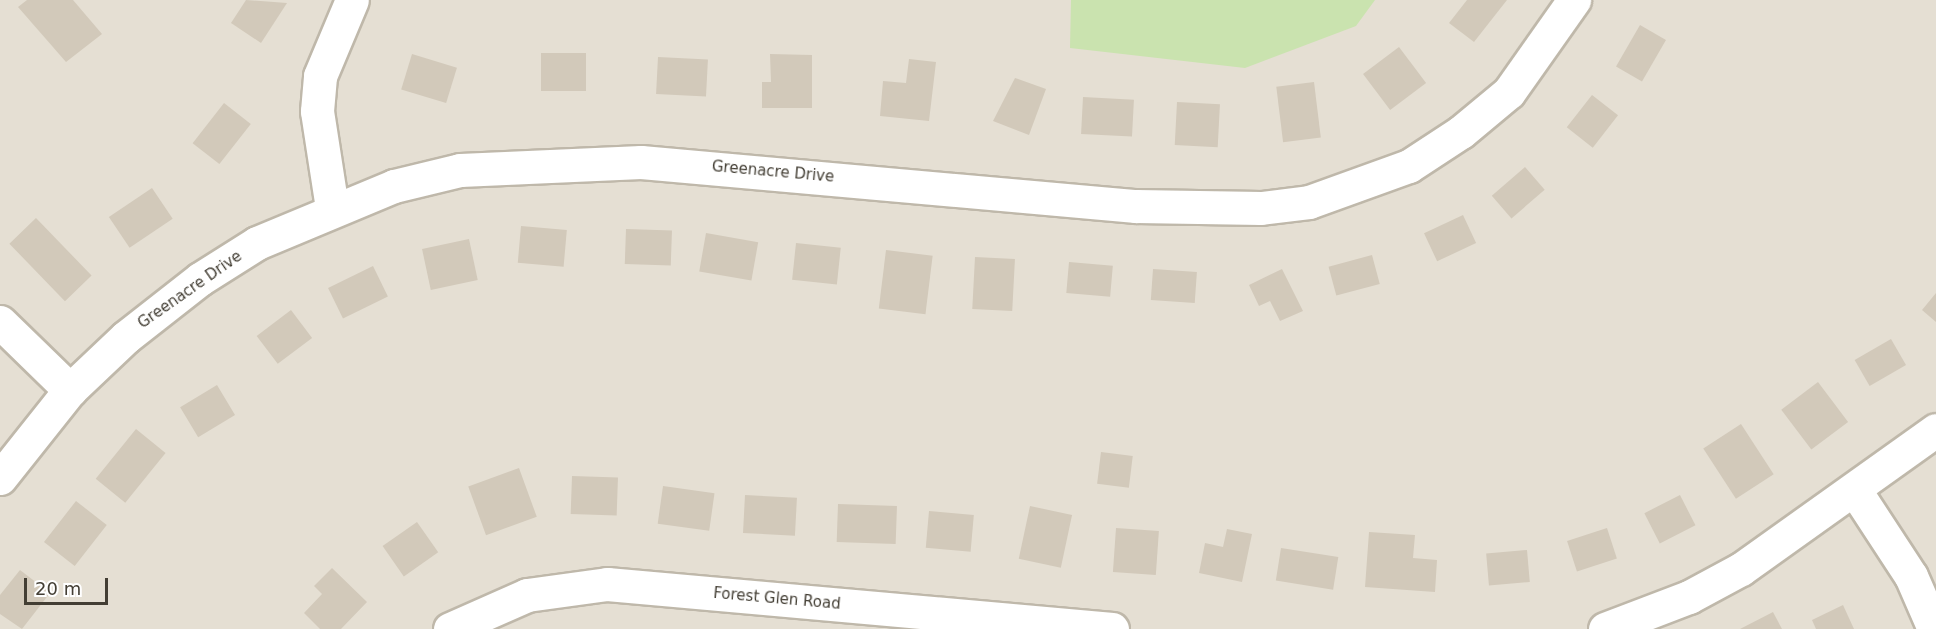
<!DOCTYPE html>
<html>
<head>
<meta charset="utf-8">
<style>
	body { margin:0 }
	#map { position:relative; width:1936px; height:629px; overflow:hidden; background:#f1ede4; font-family:"DejaVu Sans",sans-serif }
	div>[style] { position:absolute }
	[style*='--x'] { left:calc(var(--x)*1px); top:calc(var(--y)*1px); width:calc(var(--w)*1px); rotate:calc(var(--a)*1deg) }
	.residential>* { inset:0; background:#e5dfd3; transform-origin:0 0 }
	.green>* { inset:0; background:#cae3af }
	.building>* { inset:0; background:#d2c9ba; transform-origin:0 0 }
	.roads { filter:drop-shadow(2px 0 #bfb8aa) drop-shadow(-2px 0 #bfb8aa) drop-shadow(0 2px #bfb8aa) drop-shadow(0 -2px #bfb8aa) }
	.minor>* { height:33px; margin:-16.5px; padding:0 16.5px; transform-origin:16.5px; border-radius:16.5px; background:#fff }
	span { translate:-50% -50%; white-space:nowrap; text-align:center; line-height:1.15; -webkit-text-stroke:5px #fff; paint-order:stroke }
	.street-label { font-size:15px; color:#433e34 }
	.scale { position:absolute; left:24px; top:578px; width:84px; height:27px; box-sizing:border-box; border:3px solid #433e34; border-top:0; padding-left:8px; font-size:18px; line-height:21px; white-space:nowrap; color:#433e34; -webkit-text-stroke:4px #fff; paint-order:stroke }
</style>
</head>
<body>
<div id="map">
	<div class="residential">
		<i style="left:0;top:0;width:1936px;height:629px"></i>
	</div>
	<div class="green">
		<i style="clip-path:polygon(1071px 0,1375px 0,1356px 26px,1245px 68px,1070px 48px)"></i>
	</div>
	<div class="building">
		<i style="clip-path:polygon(27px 0,73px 0,102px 34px,66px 62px,18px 7px)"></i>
		<i style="clip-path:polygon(246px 0,287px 3px,261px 43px,231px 23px)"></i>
		<i style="clip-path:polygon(1467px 0,1507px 0,1474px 42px,1449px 23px)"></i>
		<i style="left:1640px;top:25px;width:30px;height:48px;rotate:30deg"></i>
		<i style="left:1399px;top:47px;width:45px;height:45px;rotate:53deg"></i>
		<i style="left:586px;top:53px;width:38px;height:45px;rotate:90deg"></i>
		<i style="left:412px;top:54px;width:47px;height:37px;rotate:17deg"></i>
		<i style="clip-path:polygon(770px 54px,812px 55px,812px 108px,762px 108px,762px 82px,771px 82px)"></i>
		<i style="left:658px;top:57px;width:50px;height:37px;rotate:3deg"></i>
		<i style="clip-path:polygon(909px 59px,936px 62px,929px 121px,880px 116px,883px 81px,906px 83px)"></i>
		<i style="clip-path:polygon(1015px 78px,1046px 89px,1029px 135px,993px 121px)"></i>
		<i style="left:1314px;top:82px;width:56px;height:38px;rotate:83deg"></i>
		<i style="left:1592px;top:95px;width:33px;height:41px;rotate:38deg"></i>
		<i style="left:1083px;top:97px;width:51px;height:37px;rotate:3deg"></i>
		<i style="left:1177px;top:102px;width:43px;height:43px;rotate:3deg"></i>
		<i style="left:224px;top:103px;width:34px;height:51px;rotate:38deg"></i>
		<i style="left:1525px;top:167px;width:30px;height:44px;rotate:49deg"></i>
		<i style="left:152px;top:188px;width:37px;height:52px;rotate:56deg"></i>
		<i style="left:1463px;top:215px;width:31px;height:43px;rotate:65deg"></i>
		<i style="left:36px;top:218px;width:80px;height:37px;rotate:46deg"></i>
		<i style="left:521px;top:226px;width:46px;height:37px;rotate:5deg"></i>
		<i style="left:626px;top:229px;width:46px;height:35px;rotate:2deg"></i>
		<i style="left:706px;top:233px;width:53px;height:39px;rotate:10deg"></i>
		<i style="left:469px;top:239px;width:42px;height:48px;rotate:78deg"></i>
		<i style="left:796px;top:243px;width:45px;height:37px;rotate:6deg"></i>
		<i style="left:886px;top:250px;width:47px;height:59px;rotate:7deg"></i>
		<i style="left:1372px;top:255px;width:30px;height:45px;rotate:75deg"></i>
		<i style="left:975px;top:257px;width:40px;height:52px;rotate:3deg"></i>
		<i style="left:1069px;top:262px;width:44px;height:31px;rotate:5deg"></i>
		<i style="left:373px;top:266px;width:34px;height:50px;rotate:64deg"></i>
		<i style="left:1153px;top:269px;width:44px;height:31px;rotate:4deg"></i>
		<i style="clip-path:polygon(1282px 269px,1303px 311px,1280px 321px,1270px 301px,1259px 306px,1249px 285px)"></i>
		<i style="clip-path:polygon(1936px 293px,1936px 322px,1922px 310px)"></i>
		<i style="left:291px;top:310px;width:35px;height:43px;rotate:53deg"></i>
		<i style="left:1891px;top:339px;width:30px;height:42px;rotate:60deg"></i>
		<i style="left:1818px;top:382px;width:50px;height:46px;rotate:53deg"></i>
		<i style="left:217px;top:385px;width:35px;height:43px;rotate:59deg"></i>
		<i style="left:1741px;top:424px;width:60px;height:45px;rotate:57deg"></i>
		<i style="left:136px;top:429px;width:38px;height:64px;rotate:39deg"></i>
		<i style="left:1101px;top:452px;width:32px;height:32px;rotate:7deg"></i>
		<i style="left:519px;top:468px;width:52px;height:54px;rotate:70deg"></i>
		<i style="left:572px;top:476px;width:46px;height:38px;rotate:2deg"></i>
		<i style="left:663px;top:486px;width:52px;height:38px;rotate:8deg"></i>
		<i style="left:745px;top:495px;width:52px;height:38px;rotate:3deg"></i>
		<i style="left:1680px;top:495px;width:34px;height:40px;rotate:63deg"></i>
		<i style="left:76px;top:501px;width:39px;height:52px;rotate:38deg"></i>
		<i style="left:838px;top:504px;width:59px;height:38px;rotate:2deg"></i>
		<i style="left:1030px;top:506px;width:43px;height:54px;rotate:12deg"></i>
		<i style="left:929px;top:511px;width:45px;height:37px;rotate:5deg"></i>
		<i style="left:417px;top:522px;width:37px;height:42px;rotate:55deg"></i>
		<i style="left:1116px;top:528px;width:43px;height:44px;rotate:4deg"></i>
		<i style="left:1607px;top:528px;width:32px;height:42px;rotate:72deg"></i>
		<i style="clip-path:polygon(1227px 529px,1252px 534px,1242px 582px,1199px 573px,1205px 543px,1223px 547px)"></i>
		<i style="clip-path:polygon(1369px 532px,1415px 535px,1413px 558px,1437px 560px,1435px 592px,1365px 587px)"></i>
		<i style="left:1281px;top:548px;width:58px;height:33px;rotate:9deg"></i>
		<i style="left:1527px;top:550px;width:32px;height:41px;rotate:85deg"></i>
		<i style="clip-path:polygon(332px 568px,367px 602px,341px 629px,320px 629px,304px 613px,322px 594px,314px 586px)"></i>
		<i style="clip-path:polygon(20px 570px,50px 593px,22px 629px,0 614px,0 595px)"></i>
		<i style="clip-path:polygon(1843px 605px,1854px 629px,1816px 629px,1812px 620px)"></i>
		<i style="clip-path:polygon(1773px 612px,1782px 629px,1740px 629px)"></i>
	</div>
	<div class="roads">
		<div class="minor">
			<i style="--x:332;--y:208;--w:98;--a:-98.8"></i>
			<i style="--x:317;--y:111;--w:35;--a:-85"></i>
			<i style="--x:320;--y:76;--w:82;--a:-67.2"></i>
			<i style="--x:0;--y:322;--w:98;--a:44.2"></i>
			<i style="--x:0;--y:478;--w:112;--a:-51.5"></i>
			<i style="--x:70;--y:390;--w:77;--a:-43.4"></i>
			<i style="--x:126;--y:337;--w:94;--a:-38.1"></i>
			<i style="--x:200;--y:279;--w:67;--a:-32.3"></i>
			<i style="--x:257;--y:243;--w:148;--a:-22.6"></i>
			<i style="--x:394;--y:186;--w:68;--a:-13.6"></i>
			<i style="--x:460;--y:170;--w:181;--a:-2.5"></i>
			<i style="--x:641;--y:162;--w:497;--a:5.1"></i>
			<i style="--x:1136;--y:206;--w:125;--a:0.9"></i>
			<i style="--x:1261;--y:208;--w:48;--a:-7.1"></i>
			<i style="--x:1309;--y:202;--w:106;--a:-19.8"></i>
			<i style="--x:1409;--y:166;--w:62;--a:-33.2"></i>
			<i style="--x:1461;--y:132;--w:62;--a:-39.8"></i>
			<i style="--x:1509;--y:92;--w:113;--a:-54.8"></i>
			<i style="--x:1856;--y:492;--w:100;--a:56.8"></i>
			<i style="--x:1911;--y:576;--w:58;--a:66.5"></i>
			<i style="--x:450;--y:629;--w:84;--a:-23.8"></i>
			<i style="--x:527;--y:595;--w:81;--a:-7.8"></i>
			<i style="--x:607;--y:584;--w:507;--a:5.09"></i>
			<i style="--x:1605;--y:629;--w:90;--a:-20.9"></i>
			<i style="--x:1689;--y:597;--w:59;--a:-28.3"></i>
			<i style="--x:1741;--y:569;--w:239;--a:-35.5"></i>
		</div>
	</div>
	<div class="street-label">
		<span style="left:773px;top:172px;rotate:5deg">Greenacre Drive</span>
		<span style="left:190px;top:290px;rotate:-35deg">Greenacre Drive</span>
		<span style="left:777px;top:599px;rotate:5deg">Forest Glen Road</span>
	</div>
	<div class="scale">20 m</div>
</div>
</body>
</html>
